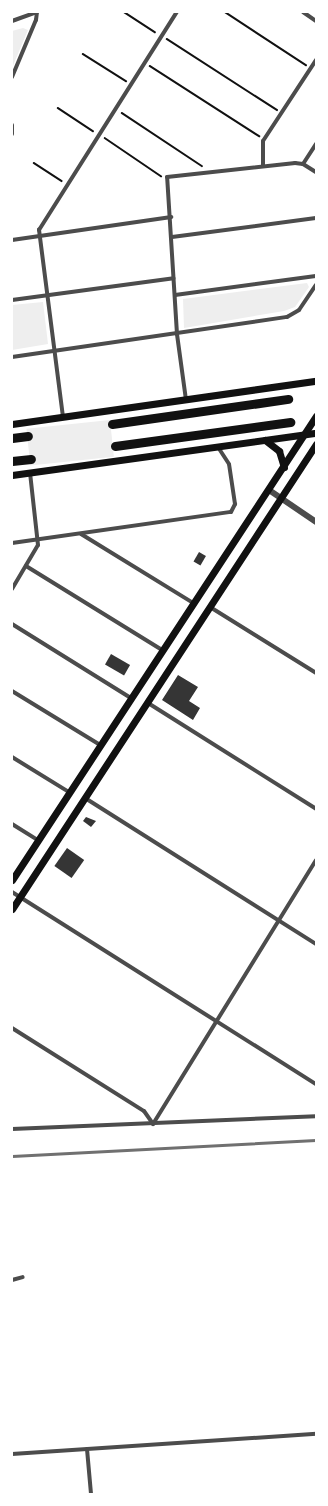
<!DOCTYPE html>
<html>
<head>
<meta charset="utf-8">
<style>
	body { margin:0 }
	#map { position:relative; width:328px; height:1506px; overflow:hidden; background:#fff; font-family:"IBM Plex Sans",sans-serif }
	div>[style] { position:absolute }
	[style*='--x'] { left:calc(var(--x)*1px); top:calc(var(--y)*1px); width:calc(var(--w)*1px); rotate:calc(var(--a)*1deg) }
	.green>* { inset:0; background:#eee; transform-origin:0 0 }
	.building>* { inset:0; background:#353535; transform-origin:0 0 }
	.path>* { height:1.5px; margin:-0.75px; padding:0 0.75px; transform-origin:0.75px; border-radius:0.75px; background:#111 }
	.minor>* { height:4px; margin:-2px; padding:0 2px; transform-origin:2px; border-radius:2px; background:#4c4c4c }
	.tertiary>* { height:6px; margin:-3px; padding:0 3px; transform-origin:3px; border-radius:3px; background:#4c4c4c }
	.secondary>* { height:7px; margin:-3.5px; padding:0 3.5px; transform-origin:3.5px; border-radius:3.5px; background:#111 }
	.motorway>* { height:9px; margin:-4.5px; padding:0 4.5px; transform-origin:4.5px; border-radius:4.5px; background:#111 }
	.rail>* { height:3px; margin:-1.5px; padding:0 1.5px; transform-origin:1.5px; border-radius:1.5px; background:#707070 }
	span { translate:-50% -50%; white-space:nowrap; text-align:center; line-height:1.15; -webkit-text-stroke:4px #fff; paint-order:stroke }
	.frame { position:absolute; inset:0; border:13px solid #fff; pointer-events:none }
</style>
</head>
<body>
<div id="map">
	<div class="green">
		<i style="clip-path:polygon(23px 28px,28px 30px,12px 68px,12px 31px)"></i>
		<i style="clip-path:polygon(307px 283px,309px 287px,295px 307px,284px 311px,184px 328px,183px 299px)"></i>
		<i style="clip-path:polygon(43px 302px,48px 344px,12px 350px,12px 305px)"></i>
		<i style="left:110px;top:420px;width:37px;height:84px;rotate:84deg"></i>
	</div>
	<div class="building">
		<i style="left:199px;top:552px;width:8px;height:11px;rotate:30deg"></i>
		<i style="left:111px;top:654px;width:22px;height:12px;rotate:30deg"></i>
		<i style="clip-path:polygon(178px 675px,198px 687px,189px 701px,200px 708px,193px 720px,162px 700px)"></i>
		<i style="clip-path:polygon(86px 817px,96px 821px,91px 827px,83px 821px)"></i>
		<i style="left:67px;top:848px;width:21px;height:22px;rotate:35deg"></i>
	</div>
	<div class="path">
		<i style="--x:124;--y:12;--w:37;--a:33"></i>
		<i style="--x:225;--y:12;--w:97;--a:33.2"></i>
		<i style="--x:167;--y:39;--w:131;--a:32.8"></i>
		<i style="--x:83;--y:54;--w:51;--a:32.1"></i>
		<i style="--x:150;--y:66;--w:130;--a:32.7"></i>
		<i style="--x:58;--y:108;--w:42;--a:33.3"></i>
		<i style="--x:122;--y:113;--w:96;--a:33.5"></i>
		<i style="--x:105;--y:138;--w:68;--a:34.2"></i>
		<i style="--x:34;--y:163;--w:33;--a:33"></i>
	</div>
	<div class="minor">
		<i style="--x:303;--y:12;--w:16;--a:35"></i>
		<i style="--x:12;--y:21;--w:27;--a:-20"></i>
		<i style="--x:12;--y:77;--w:62;--a:-67.2"></i>
		<i style="--x:36;--y:20;--w:8;--a:-83"></i>
		<i style="--x:12;--y:125;--w:9;--a:90"></i>
		<i style="--x:303;--y:164;--w:24;--a:-57"></i>
		<i style="--x:263;--y:166;--w:25;--a:-90"></i>
		<i style="--x:263;--y:141;--w:97;--a:-56.8"></i>
		<i style="--x:172;--y:237;--w:145;--a:-7.5"></i>
		<i style="--x:12;--y:240;--w:161;--a:-8.2"></i>
		<i style="--x:175;--y:295;--w:142;--a:-7.7"></i>
		<i style="--x:12;--y:300;--w:163;--a:-7.7"></i>
		<i style="--x:12;--y:357;--w:278;--a:-8.3"></i>
		<i style="--x:287;--y:317;--w:14;--a:-30"></i>
		<i style="--x:299;--y:310;--w:30;--a:-56"></i>
		<i style="--x:186;--y:400;--w:67;--a:-97.8"></i>
		<i style="--x:177;--y:334;--w:157;--a:-93.6"></i>
		<i style="--x:167;--y:177;--w:129;--a:-6.2"></i>
		<i style="--x:295;--y:163;--w:8;--a:7"></i>
		<i style="--x:303;--y:164;--w:15;--a:32"></i>
		<i style="--x:63;--y:417;--w:189;--a:-97.3"></i>
		<i style="--x:39;--y:230;--w:258;--a:-57.7"></i>
		<i style="--x:81;--y:534;--w:132;--a:31.6"></i>
		<i style="--x:12;--y:543;--w:221;--a:-8.1"></i>
		<i style="--x:231;--y:512;--w:9;--a:-63"></i>
		<i style="--x:235;--y:504;--w:40;--a:-98.5"></i>
		<i style="--x:229;--y:464;--w:20;--a:-123"></i>
		<i style="--x:26;--y:566;--w:160;--a:31.7"></i>
		<i style="--x:12;--y:589;--w:51;--a:-59.4"></i>
		<i style="--x:38;--y:545;--w:73;--a:-96.3"></i>
		<i style="--x:210;--y:607;--w:125;--a:31.9"></i>
		<i style="--x:12;--y:624;--w:140;--a:31.9"></i>
		<i style="--x:12;--y:691;--w:103;--a:31.5"></i>
		<i style="--x:148;--y:703;--w:199;--a:32.2"></i>
		<i style="--x:12;--y:757;--w:67;--a:31.6"></i>
		<i style="--x:85;--y:798;--w:273;--a:32.3"></i>
		<i style="--x:12;--y:824;--w:31;--a:32"></i>
		<i style="--x:12;--y:892;--w:360;--a:32.3"></i>
		<i style="--x:12;--y:1028;--w:156;--a:32.2"></i>
		<i style="--x:144;--y:1111;--w:16;--a:55"></i>
		<i style="--x:153;--y:1124;--w:310;--a:-58.3"></i>
		<i style="--x:12;--y:1129;--w:304;--a:-2.4"></i>
		<i style="--x:12;--y:1280;--w:11;--a:-15"></i>
		<i style="--x:87;--y:1449;--w:45;--a:84.9"></i>
		<i style="--x:12;--y:1454;--w:305;--a:-3.8"></i>
	</div>
	<div class="tertiary">
		<i style="--x:269;--y:490;--w:57;--a:34.2"></i>
	</div>
	<div class="secondary">
		<i style="--x:12;--y:424;--w:307;--a:-8.1"></i>
		<i style="--x:265;--y:440;--w:18;--a:38"></i>
		<i style="--x:279;--y:451;--w:17;--a:73"></i>
		<i style="--x:12;--y:475;--w:307;--a:-7.9"></i>
		<i style="--x:12;--y:880;--w:555;--a:-56.77"></i>
		<i style="--x:12;--y:909;--w:556;--a:-56.82"></i>
	</div>
	<div class="motorway">
		<i style="--x:112;--y:424;--w:178;--a:-8.1"></i>
		<i style="--x:12;--y:438;--w:16;--a:-7"></i>
		<i style="--x:115;--y:446;--w:177;--a:-7.8"></i>
		<i style="--x:12;--y:461;--w:19;--a:-6"></i>
	</div>
	<div class="rail">
		<i style="--x:12;--y:1156;--w:304;--a:-3"></i>
	</div>
	<div class="frame"></div>
</div>
</body>
</html>
